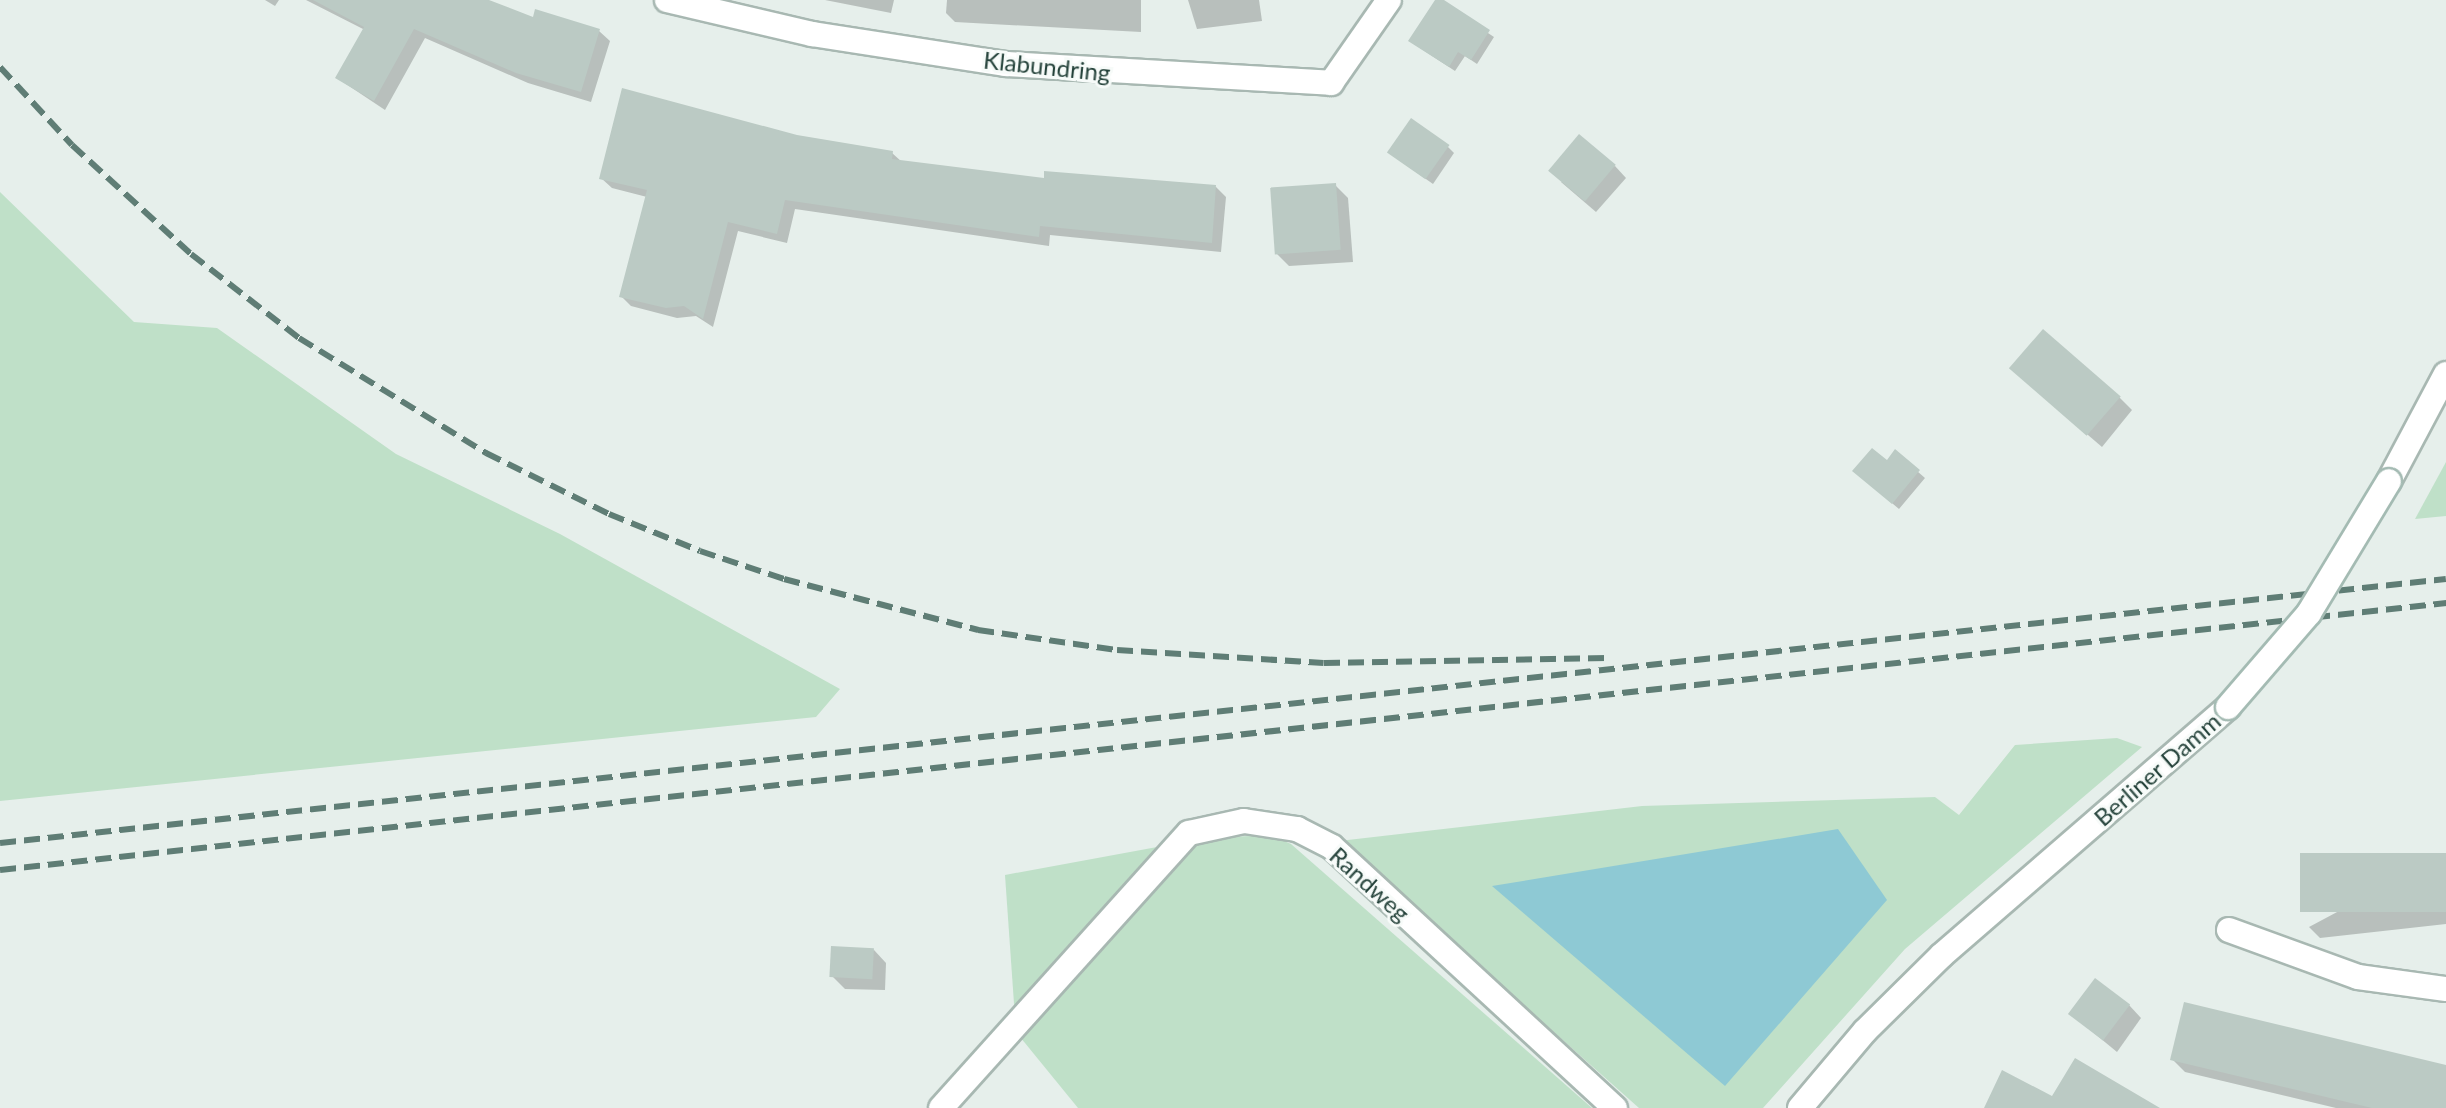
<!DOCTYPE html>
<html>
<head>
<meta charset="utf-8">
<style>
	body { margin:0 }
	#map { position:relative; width:2446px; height:1108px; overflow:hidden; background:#e6efeb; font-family:Lato,sans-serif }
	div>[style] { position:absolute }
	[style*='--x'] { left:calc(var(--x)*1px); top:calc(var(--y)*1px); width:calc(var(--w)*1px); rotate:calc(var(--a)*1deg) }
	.green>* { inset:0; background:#bfe0c8 }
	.water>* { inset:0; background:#8ec9d4 }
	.shadow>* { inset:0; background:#0003 }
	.building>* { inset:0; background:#bbcac4; transform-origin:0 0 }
	.roads { filter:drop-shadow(2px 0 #a8b8b2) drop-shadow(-2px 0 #a8b8b2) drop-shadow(0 2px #a8b8b2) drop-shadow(0 -2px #a8b8b2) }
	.street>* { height:24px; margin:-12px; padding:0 12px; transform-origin:12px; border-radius:12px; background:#fff }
	.secondary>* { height:24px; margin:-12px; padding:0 12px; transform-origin:12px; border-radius:12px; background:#fff }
	.rail>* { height:6px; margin-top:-3px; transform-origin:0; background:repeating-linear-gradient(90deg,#5f7d75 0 16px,transparent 0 24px) }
	.bridges { filter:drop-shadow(2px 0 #a4bbb3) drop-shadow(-2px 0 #a4bbb3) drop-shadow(0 2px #a4bbb3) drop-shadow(0 -2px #a4bbb3) }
	.secondary-bridge>* { height:24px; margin:-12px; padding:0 12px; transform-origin:12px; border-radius:12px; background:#fff }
	span { translate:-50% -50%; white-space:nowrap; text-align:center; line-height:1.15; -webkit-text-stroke:6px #f7fbf9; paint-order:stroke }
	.street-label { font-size:24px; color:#24423a }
</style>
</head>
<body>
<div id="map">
	<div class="green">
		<i style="clip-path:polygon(0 192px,134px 322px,217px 328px,396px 454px,560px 534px,840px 689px,816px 717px,0 801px)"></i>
		<i style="clip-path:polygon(2446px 462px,2446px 516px,2415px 519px)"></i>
		<i style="clip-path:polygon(2117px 738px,2142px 747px,1905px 949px,1763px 1108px,1639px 1108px,1339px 841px,1642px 806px,1935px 797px,1959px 815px,2015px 745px)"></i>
		<i style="clip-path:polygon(1271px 835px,1291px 844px,1592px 1108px,1078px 1108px,1016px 1032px,1005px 875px,1206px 838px)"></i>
	</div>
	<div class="water">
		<i style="clip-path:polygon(1838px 829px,1887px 900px,1725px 1086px,1492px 886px)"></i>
	</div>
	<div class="shadow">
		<i style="clip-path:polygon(265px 0,279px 0,275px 6px)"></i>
		<i style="clip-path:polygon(306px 0,484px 0,534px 19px,599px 31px,610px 41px,591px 102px,528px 83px,425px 38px,385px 110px,337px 78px,365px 30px)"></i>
		<i style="clip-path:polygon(825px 0,894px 0,891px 13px)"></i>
		<i style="clip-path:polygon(947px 0,1141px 0,1141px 32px,955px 22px,946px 13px)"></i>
		<i style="clip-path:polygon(1188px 0,1259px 0,1262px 21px,1197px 29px)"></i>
		<i style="clip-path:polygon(1438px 0,1494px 37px,1477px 64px,1465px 56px,1455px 71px,1417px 46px)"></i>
		<i style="clip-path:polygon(797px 137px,892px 153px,902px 162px,1046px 180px,1216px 187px,1226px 197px,1221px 252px,1050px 235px,1049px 246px,795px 209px,787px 243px,738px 231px,713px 327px,696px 316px,677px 318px,631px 306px,621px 296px,647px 197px,612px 188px,601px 178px)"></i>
		<i style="clip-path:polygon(1448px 147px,1454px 153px,1433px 184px,1389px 153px)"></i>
		<i style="clip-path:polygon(1615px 166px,1626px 178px,1596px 212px,1561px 182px)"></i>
		<i style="clip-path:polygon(1336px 186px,1348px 198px,1353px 262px,1289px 266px,1277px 254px)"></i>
		<i style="clip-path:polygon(2025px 381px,2119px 397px,2132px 410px,2102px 447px)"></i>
		<i style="clip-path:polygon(1895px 452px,1925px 478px,1899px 509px,1861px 477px,1887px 463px)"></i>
		<i style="clip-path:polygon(2446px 854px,2446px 924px,2320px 938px,2309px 927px)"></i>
		<i style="clip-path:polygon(874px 950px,886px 963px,885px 990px,845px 989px,832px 976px)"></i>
		<i style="clip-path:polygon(2129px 1005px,2141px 1018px,2117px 1052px,2072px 1015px)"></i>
		<i style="clip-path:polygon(2172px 1059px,2446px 1067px,2446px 1108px,2336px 1108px,2185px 1072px)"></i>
	</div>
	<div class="building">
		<i style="clip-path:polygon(313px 0,489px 0,533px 17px,535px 9px,600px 29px,581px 92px,516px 73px,414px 29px,374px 101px,335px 78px,364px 27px)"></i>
		<i style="clip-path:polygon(1435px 0,1444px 0,1490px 30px,1471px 60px,1458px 52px,1449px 67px,1408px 41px)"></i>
		<i style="clip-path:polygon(622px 88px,797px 135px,893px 151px,892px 159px,1044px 178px,1044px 171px,1216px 185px,1212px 243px,1040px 226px,1039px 237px,785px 200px,777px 234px,728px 222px,703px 319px,684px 306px,666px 308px,619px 297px,647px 190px,599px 179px)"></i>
		<i style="left:1411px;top:118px;width:47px;height:42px;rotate:35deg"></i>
		<i style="left:1579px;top:134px;width:48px;height:48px;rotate:40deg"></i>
		<i style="left:1336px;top:183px;width:67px;height:66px;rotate:86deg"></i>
		<i style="left:2043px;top:329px;width:103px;height:52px;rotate:41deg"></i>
		<i style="clip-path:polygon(1872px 448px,1887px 460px,1895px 449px,1920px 470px,1892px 504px,1852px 471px)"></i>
		<i style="left:2446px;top:853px;width:59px;height:146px;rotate:90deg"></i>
		<i style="left:831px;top:946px;width:43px;height:31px;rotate:3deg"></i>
		<i style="left:2095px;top:978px;width:44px;height:45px;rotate:37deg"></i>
		<i style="clip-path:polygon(2184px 1002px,2446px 1065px,2446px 1108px,2372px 1108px,2170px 1060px)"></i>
		<i style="clip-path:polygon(2075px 1058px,2160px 1108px,1984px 1108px,2002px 1070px,2052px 1096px)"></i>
	</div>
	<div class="roads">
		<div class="street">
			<i style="--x:667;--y:0;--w:149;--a:13.2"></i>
			<i style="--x:812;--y:34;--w:196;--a:8.8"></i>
			<i style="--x:1006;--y:64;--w:326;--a:3.3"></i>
			<i style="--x:1331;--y:83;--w:101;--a:-55.1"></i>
			<i style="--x:2229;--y:930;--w:137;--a:20"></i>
			<i style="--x:2358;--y:977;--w:89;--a:7.8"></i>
			<i style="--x:941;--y:1108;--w:370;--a:-48"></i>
			<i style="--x:1189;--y:833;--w:56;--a:-12.3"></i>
			<i style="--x:1244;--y:821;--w:54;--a:8.6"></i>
			<i style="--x:1297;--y:829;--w:39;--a:27"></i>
			<i style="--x:1332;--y:847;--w:385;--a:42.7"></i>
		</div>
		<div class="secondary">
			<i style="--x:2389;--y:481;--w:121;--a:-62"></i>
			<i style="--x:1800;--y:1108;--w:101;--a:-49.8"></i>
			<i style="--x:1865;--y:1031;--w:108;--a:-44.6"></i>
			<i style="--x:1942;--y:955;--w:379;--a:-40.9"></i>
		</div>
	</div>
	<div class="rail">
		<i style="--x:0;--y:67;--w:106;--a:47.3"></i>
		<i style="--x:72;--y:145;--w:161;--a:42.5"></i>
		<i style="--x:191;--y:254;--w:137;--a:37.9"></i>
		<i style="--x:299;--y:338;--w:220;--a:31.6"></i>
		<i style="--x:486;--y:453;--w:137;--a:26.4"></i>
		<i style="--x:609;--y:514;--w:98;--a:22.1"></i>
		<i style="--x:700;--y:551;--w:89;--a:18.4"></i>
		<i style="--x:784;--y:579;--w:201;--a:14.7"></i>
		<i style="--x:978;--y:630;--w:140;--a:8.2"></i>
		<i style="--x:1117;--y:650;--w:207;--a:3.6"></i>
		<i style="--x:1324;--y:663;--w:283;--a:-1"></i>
		<i style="--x:0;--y:843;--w:2460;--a:-6.16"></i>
		<i style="--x:0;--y:870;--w:2461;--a:-6.23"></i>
	</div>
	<div class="bridges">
		<div class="secondary-bridge">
			<i style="--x:2228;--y:707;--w:124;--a:-49.2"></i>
			<i style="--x:2309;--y:613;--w:154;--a:-58.8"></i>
		</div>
	</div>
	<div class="street-label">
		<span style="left:1047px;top:66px;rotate:6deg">Klabundring</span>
		<span style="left:2157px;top:769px;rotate:-41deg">Berliner Damm</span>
		<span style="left:1370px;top:884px;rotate:42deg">Randweg</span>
	</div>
</div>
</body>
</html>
